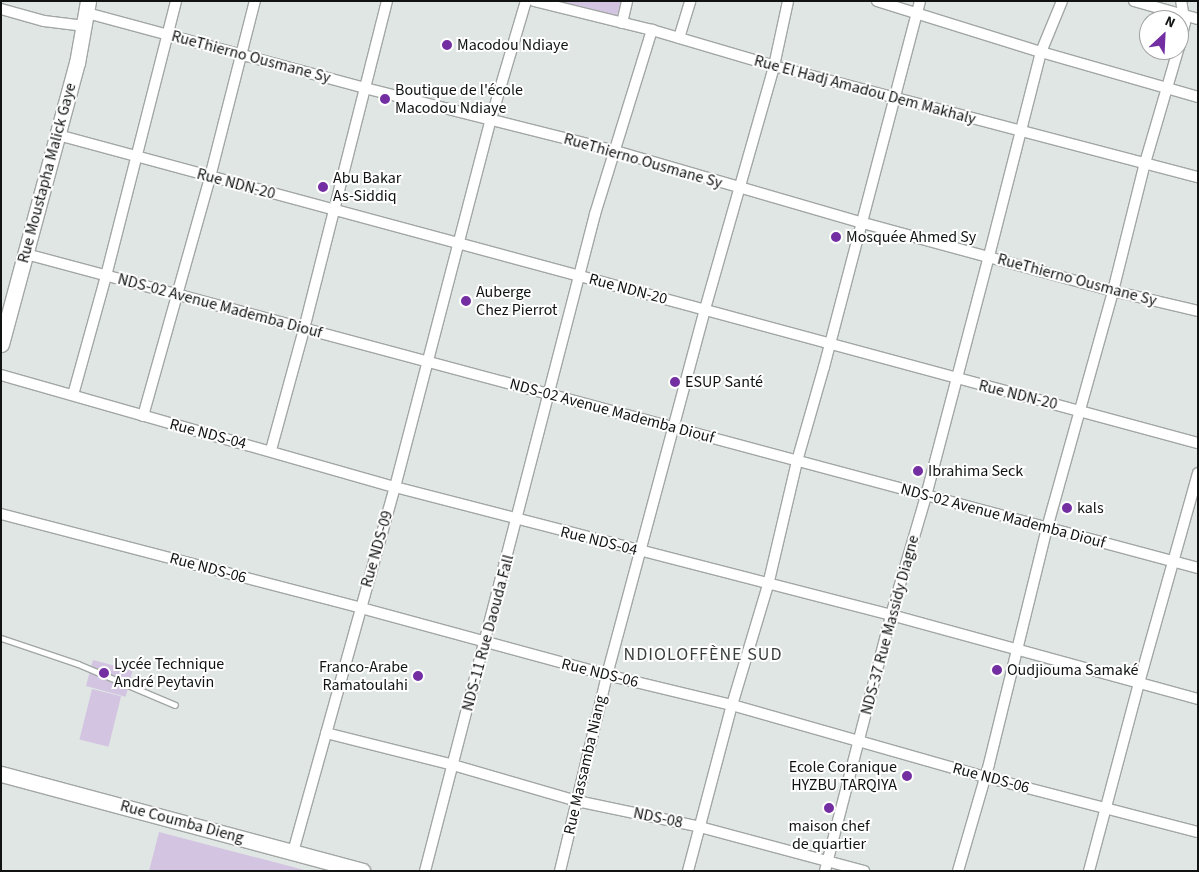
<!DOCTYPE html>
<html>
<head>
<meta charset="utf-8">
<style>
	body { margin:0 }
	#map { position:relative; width:1199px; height:872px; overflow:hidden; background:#e0e6e3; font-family:"Source Sans 3",sans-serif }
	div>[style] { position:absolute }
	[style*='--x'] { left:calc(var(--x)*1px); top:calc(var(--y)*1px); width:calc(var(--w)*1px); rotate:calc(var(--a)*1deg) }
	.green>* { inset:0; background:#d3c4e2; transform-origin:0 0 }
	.roads { filter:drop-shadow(1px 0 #a2a7a5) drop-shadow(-1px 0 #a2a7a5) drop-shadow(0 1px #a2a7a5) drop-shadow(0 -1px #a2a7a5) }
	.lane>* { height:5px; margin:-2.5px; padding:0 2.5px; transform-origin:2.5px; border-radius:2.5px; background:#fff }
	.street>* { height:10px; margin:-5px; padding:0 5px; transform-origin:5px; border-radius:5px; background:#fff }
	.secondary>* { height:15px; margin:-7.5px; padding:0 7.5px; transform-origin:7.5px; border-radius:7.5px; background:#fff }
	.dots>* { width:14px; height:14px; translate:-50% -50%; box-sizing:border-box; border:2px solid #fff; border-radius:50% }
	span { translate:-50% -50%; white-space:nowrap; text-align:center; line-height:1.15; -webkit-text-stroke:4px #fff; paint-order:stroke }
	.poi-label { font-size:16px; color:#111312 }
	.left { translate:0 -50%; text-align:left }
	.right { translate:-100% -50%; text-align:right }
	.street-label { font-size:16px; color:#111312 }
	.neighbourhood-label { font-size:18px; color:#3a3e3c; letter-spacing:1px }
	.frame { position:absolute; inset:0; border:2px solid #111312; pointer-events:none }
	.north { position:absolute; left:1139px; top:10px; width:50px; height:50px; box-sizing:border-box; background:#fff; border:1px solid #a0a1a0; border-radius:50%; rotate:25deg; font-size:14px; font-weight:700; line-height:20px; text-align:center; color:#111312 }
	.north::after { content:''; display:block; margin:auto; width:18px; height:22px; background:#732ea2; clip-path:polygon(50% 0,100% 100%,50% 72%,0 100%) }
</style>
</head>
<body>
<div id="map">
	<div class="green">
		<i style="clip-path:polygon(548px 1px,621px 1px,616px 20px)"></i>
		<i style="left:93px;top:660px;width:41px;height:27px;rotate:15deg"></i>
		<i style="left:92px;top:689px;width:30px;height:52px;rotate:14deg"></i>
		<i style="clip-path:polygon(159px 832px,308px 871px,149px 871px)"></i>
	</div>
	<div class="roads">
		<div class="lane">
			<i style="--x:1;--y:638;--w:81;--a:18.7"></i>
			<i style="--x:78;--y:664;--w:105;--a:22.9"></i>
		</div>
		<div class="street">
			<i style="--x:534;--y:1;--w:122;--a:13.8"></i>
			<i style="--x:652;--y:30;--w:127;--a:16.4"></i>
			<i style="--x:774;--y:66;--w:438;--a:14.7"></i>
			<i style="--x:877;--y:1;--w:172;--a:17.3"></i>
			<i style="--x:1041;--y:52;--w:163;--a:16"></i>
			<i style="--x:1134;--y:1;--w:66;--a:15.7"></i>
			<i style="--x:1;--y:9;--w:45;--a:15.6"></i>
			<i style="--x:44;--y:21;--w:41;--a:7"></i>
			<i style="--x:87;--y:13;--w:288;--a:15.1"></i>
			<i style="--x:365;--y:88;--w:258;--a:14.1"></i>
			<i style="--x:615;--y:151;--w:258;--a:16.2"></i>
			<i style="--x:863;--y:223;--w:259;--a:15.2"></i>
			<i style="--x:1113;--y:291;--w:87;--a:13.2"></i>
			<i style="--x:622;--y:23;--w:23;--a:-77"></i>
			<i style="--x:679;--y:38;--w:39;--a:-73"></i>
			<i style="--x:1179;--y:48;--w:26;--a:-77"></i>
			<i style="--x:1185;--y:23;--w:22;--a:-100"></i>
			<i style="--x:58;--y:135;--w:1181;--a:15.12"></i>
			<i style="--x:26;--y:254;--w:1213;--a:15"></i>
			<i style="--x:1;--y:375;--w:410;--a:15.9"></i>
			<i style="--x:395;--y:487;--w:512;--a:14.47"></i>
			<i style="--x:891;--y:615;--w:318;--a:15.3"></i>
			<i style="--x:73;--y:395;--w:123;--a:-74.5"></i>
			<i style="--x:106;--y:276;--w:284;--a:-75.7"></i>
			<i style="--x:143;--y:416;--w:248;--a:-74.3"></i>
			<i style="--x:210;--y:177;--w:182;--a:-75.7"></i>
			<i style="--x:271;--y:450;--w:125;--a:-74.7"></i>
			<i style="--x:304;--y:329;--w:338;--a:-75.8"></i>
			<i style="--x:1;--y:514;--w:372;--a:14.6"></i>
			<i style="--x:361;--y:608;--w:255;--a:15.2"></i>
			<i style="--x:607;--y:675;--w:129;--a:13.5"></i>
			<i style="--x:732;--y:705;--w:263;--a:15.9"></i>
			<i style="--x:985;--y:777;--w:220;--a:14.5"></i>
			<i style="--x:326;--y:733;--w:131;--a:14.1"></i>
			<i style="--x:453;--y:765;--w:129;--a:16.2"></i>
			<i style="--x:577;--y:801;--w:126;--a:11.9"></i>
			<i style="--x:700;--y:827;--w:170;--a:15"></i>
			<i style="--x:293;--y:852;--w:379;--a:-74.4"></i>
			<i style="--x:395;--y:487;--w:380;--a:-75.4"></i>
			<i style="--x:491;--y:119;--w:123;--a:-73.5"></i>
			<i style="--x:425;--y:871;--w:679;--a:-75.49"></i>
			<i style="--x:595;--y:214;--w:193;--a:-72.8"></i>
			<i style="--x:560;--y:871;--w:202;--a:-76.5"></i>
			<i style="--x:607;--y:675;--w:379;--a:-75"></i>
			<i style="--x:705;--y:309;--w:253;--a:-74.1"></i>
			<i style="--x:774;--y:66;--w:66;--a:-77.8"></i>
			<i style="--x:688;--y:871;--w:172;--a:-75.2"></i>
			<i style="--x:732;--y:705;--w:125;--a:-73.3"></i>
			<i style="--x:768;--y:585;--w:127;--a:-76.8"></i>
			<i style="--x:797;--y:461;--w:98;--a:-74"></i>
			<i style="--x:824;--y:367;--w:378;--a:-75.3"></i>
			<i style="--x:825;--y:871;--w:264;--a:-75.5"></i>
			<i style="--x:891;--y:615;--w:124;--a:-73.6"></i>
			<i style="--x:926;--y:496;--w:248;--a:-75.3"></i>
			<i style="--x:989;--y:256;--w:211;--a:-75.7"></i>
			<i style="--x:1041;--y:52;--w:55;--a:-67.6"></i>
			<i style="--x:958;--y:871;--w:111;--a:-73.8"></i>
			<i style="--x:989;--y:764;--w:243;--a:-76.2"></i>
			<i style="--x:1047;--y:528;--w:246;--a:-74.4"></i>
			<i style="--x:1113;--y:291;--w:132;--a:-76"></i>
			<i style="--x:1145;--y:163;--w:118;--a:-73.7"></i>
			<i style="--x:1089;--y:871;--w:195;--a:-75.1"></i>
			<i style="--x:1139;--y:683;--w:218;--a:-74.3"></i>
		</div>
		<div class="secondary">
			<i style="--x:1;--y:344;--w:291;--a:-74.9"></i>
			<i style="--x:77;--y:63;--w:63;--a:-79.9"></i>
			<i style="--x:1;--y:774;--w:374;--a:15"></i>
		</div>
	</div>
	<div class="dots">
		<i style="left:447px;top:45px;background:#732ea2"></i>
		<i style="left:385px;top:99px;background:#732ea2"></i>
		<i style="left:323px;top:187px;background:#732ea2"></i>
		<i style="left:836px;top:237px;background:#732ea2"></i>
		<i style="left:466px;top:301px;background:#732ea2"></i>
		<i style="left:675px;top:382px;background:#732ea2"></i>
		<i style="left:918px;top:471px;background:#732ea2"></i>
		<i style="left:1067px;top:508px;background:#732ea2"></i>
		<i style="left:997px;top:670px;background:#732ea2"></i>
		<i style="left:104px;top:673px;background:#732ea2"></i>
		<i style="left:418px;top:676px;background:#732ea2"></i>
		<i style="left:907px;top:776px;background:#732ea2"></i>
		<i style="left:829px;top:808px;background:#732ea2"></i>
	</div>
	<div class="poi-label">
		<span class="left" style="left:457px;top:45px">Macodou Ndiaye</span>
		<span class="left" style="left:395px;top:99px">Boutique de l'école<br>Macodou Ndiaye</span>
		<span class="left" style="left:333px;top:187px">Abu Bakar<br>As-Siddiq</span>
		<span class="left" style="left:846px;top:237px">Mosquée Ahmed Sy</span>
		<span class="left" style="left:476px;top:301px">Auberge<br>Chez Pierrot</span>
		<span class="left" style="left:685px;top:382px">ESUP Santé</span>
		<span class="left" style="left:928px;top:471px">Ibrahima Seck</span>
		<span class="left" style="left:1077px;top:508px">kals</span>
		<span class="left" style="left:114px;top:673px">Lycée Technique<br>André Peytavin</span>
		<span class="right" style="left:408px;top:676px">Franco-Arabe<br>Ramatoulahi</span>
		<span class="left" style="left:1007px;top:670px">Oudjiouma Samaké</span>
		<span class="right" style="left:897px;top:776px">Ecole Coranique<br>HYZBU TARQIYA</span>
		<span style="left:829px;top:835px">maison chef<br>de quartier</span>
	</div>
	<div class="street-label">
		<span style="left:251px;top:57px;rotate:15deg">RueThierno Ousmane Sy</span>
		<span style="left:865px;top:90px;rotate:15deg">Rue El Hadj Amadou Dem Makhaly</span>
		<span style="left:643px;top:161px;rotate:16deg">RueThierno Ousmane Sy</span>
		<span style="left:47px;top:173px;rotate:-75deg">Rue Moustapha Malick Gaye</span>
		<span style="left:236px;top:184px;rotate:15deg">Rue NDN-20</span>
		<span style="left:1077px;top:280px;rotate:15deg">RueThierno Ousmane Sy</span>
		<span style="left:628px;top:289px;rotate:15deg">Rue NDN-20</span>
		<span style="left:220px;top:306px;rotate:15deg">NDS-02 Avenue Mademba Diouf</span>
		<span style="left:1018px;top:395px;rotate:14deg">Rue NDN-20</span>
		<span style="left:612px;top:411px;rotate:15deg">NDS-02 Avenue Mademba Diouf</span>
		<span style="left:208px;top:434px;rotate:15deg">Rue NDS-04</span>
		<span style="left:1003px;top:516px;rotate:15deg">NDS-02 Avenue Mademba Diouf</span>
		<span style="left:599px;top:541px;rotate:14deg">Rue NDS-04</span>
		<span style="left:377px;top:549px;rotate:-74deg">Rue NDS-09</span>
		<span style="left:208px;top:568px;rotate:15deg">Rue NDS-06</span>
		<span style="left:890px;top:625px;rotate:-75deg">NDS-37 Rue Massidy Diagne</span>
		<span style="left:488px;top:633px;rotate:-75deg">NDS-11 Rue Daouda Fall</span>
		<span style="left:600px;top:673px;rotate:14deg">Rue NDS-06</span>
		<span style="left:585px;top:765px;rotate:-77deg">Rue Massamba Niang</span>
		<span style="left:991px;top:778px;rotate:15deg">Rue NDS-06</span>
		<span style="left:658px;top:818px;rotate:12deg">NDS-08</span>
		<span style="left:182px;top:822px;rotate:15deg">Rue Coumba Dieng</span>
	</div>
	<div class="neighbourhood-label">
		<span style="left:703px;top:655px">NDIOLOFFÈNE SUD</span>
	</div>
	<div class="frame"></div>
	<div class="north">N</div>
</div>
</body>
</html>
